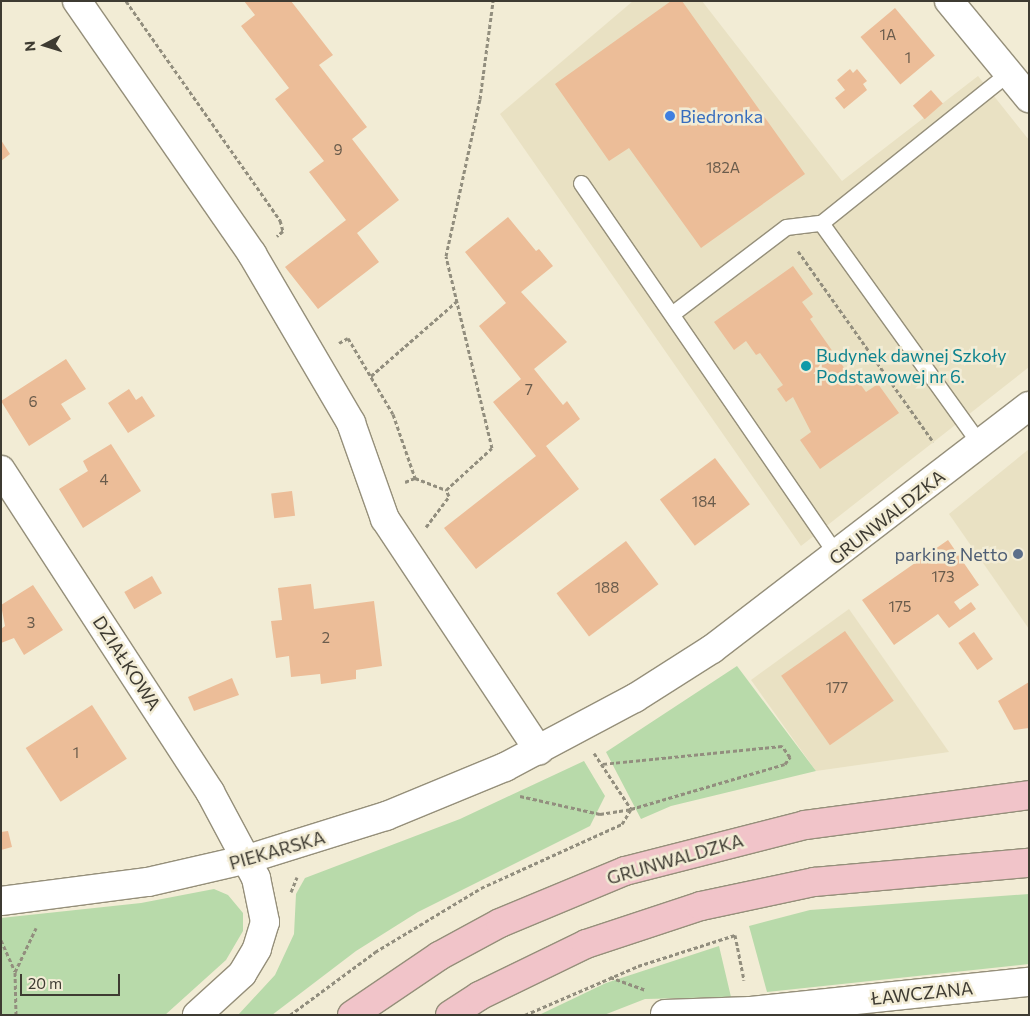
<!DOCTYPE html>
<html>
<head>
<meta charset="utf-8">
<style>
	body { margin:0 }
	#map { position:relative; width:1030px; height:1016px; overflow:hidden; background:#f2ecd5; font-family:Commissioner,sans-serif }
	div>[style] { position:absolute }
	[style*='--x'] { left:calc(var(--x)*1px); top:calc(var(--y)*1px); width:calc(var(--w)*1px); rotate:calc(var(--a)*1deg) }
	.built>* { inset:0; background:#e9e1c3 }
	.green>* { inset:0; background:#b8daaa }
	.building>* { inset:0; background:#ecbd98; transform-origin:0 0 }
	.path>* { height:3px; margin-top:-1.5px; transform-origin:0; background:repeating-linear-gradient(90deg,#928e7e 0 4px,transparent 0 6.5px) }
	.roads { filter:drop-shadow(1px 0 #958f7a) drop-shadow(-1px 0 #958f7a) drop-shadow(0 1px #958f7a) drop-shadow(0 -1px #958f7a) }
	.service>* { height:15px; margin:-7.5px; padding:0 7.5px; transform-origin:7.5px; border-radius:7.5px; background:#fff }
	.minor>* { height:28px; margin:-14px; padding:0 14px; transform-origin:14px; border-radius:14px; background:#fff }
	.tertiary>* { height:28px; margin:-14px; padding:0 14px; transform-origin:14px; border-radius:14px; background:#fff }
	.primary>* { height:28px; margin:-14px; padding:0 14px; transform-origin:14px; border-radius:14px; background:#f1c4c9 }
	.dots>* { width:14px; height:14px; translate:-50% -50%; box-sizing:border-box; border:2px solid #f2ecd5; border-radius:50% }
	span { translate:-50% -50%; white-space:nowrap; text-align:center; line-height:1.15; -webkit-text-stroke:5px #f2ecd5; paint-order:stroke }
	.number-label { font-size:15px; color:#6a5c4c }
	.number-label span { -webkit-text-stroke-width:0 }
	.shop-label { font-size:18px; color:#366cbe }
	.left { translate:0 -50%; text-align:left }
	.culture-label { font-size:18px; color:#0d838f }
	.street-label { font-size:18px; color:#3e3b32 }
	.service-label { font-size:18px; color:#4e5e75 }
	.right { translate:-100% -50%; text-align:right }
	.frame { position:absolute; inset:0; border:2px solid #3e3b32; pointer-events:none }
	.north { position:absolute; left:20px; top:20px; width:50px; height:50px; -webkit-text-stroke:4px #f2ecd5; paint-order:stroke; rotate:265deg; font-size:14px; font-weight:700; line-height:20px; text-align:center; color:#3e3b32 }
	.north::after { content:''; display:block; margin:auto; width:18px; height:22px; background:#3e3b32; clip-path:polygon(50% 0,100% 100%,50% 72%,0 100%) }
	.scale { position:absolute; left:20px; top:974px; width:100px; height:22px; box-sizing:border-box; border:2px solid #3e3b32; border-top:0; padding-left:6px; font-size:15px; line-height:18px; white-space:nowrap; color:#3e3b32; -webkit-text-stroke:4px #f2ecd5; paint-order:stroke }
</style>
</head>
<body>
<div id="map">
	<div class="built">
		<i style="clip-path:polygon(633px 1px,702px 1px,842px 181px,978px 76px,1029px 140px,1029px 367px,801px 546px,500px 114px)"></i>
		<i style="clip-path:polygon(1029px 449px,1029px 629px,949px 514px)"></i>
		<i style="clip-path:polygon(849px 609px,949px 752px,816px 771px,751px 680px)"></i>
	</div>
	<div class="green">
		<i style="clip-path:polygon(737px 666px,816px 771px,671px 806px,641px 819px,606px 752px)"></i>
		<i style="clip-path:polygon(584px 761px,605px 796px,590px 826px,418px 912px,356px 951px,272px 1015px,238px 1015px,275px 975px,294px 934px,296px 894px,305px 878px,460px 819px)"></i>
		<i style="clip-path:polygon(214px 889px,228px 895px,243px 913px,243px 931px,226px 960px,165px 1015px,1px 1015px,1px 918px,141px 903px)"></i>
		<i style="clip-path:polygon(1029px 894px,1029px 964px,767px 992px,749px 926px,810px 910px)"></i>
		<i style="clip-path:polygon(719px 946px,731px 997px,645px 999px,604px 1015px,539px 1015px,606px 983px)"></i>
	</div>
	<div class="building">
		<i style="clip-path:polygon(244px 1px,291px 1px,333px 55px,319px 65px,367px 127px,352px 139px,399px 200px,357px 233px,379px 262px,318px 309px,285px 267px,346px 220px,309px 172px,324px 161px,275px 99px,289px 88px,241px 26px,255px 15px)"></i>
		<i style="clip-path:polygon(671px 1px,682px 1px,805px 174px,701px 248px,629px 148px,609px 161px,555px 84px)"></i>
		<i style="left:895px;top:8px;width:62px;height:45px;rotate:50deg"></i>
		<i style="clip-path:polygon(850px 69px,853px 73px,857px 69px,867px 81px,863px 84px,867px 90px,844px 109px,835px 98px,845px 90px,837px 80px)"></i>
		<i style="left:931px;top:90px;width:18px;height:24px;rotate:49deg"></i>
		<i style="clip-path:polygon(1px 140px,10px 154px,1px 161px)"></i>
		<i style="clip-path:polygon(508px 217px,536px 251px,539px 249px,553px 266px,521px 292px,567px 342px,534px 369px,563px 405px,567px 401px,580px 419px,546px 446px,579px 489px,476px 569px,444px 528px,536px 456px,493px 402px,521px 379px,479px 326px,506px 303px,465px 252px)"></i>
		<i style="clip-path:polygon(793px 266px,813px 294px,802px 302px,813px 317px,810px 319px,852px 379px,855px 377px,866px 392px,878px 384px,899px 413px,820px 469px,800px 440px,811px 432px,793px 397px,786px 402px,777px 389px,783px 385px,760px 353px,756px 355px,746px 341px,734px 350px,714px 322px)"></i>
		<i style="clip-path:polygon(66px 359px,86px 389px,61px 404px,71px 419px,29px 446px,1px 401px)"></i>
		<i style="clip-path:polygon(129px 389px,136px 400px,142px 396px,155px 416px,128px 433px,108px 403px)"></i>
		<i style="clip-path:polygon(111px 444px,141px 491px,83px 528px,59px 489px,88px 471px,83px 461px)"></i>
		<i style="left:715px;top:458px;width:58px;height:69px;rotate:53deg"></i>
		<i style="left:292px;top:491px;width:25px;height:21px;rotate:83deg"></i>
		<i style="clip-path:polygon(948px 540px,979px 585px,954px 602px,960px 610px,971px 602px,976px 609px,949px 628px,938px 614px,894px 645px,862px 600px)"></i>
		<i style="left:626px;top:541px;width:54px;height:87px;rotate:53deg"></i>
		<i style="left:152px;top:576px;width:20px;height:32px;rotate:60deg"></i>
		<i style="clip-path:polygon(311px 584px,314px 609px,374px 601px,382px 666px,356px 670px,356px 679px,321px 684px,320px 674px,291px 677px,289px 656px,276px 658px,271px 621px,282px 620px,278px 588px)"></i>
		<i style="clip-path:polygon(33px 585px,63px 630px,24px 655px,14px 638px,1px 643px,1px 629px,5px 626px,1px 605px)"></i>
		<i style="left:845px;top:631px;width:85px;height:78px;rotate:55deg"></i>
		<i style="left:974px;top:632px;width:33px;height:19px;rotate:55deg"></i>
		<i style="clip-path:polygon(232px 678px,239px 695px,194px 711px,188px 697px)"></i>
		<i style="clip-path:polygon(1029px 682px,1029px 728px,1014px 730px,998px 701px)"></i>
		<i style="left:92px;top:705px;width:64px;height:79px;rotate:57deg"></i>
		<i style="clip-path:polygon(8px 831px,12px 847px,1px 850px,1px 832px)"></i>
	</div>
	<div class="path">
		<i style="--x:126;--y:1;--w:268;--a:54.9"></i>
		<i style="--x:280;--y:220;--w:11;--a:75"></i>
		<i style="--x:283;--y:231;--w:8;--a:140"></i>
		<i style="--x:798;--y:251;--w:234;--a:54.7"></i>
		<i style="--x:339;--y:343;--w:10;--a:-29"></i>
		<i style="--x:348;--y:338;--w:88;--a:59.4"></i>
		<i style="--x:393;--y:414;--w:68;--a:71"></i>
		<i style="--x:371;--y:376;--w:114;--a:-41.1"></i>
		<i style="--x:405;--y:482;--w:11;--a:-22"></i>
		<i style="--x:415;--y:478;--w:33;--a:21"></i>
		<i style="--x:426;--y:527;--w:39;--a:-53"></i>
		<i style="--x:449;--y:496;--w:7;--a:-117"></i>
		<i style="--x:446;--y:490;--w:62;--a:-42.4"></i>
		<i style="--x:492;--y:448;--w:197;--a:-103.5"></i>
		<i style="--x:446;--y:256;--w:161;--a:-77.8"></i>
		<i style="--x:480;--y:99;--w:99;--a:-82.4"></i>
		<i style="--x:594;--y:753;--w:67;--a:56.5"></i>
		<i style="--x:520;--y:796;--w:82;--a:12.7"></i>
		<i style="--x:600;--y:814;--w:31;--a:-9"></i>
		<i style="--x:631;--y:809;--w:160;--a:-16.3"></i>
		<i style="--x:785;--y:764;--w:9;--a:-54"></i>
		<i style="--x:790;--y:757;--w:14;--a:-126"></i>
		<i style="--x:782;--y:746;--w:180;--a:174.3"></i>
		<i style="--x:291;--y:892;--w:16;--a:-68"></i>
		<i style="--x:735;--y:935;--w:46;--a:78.7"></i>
		<i style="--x:1;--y:940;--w:34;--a:66"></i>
		<i style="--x:610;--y:977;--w:38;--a:20"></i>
		<i style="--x:16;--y:1015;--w:43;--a:-91.3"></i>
		<i style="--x:15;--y:972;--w:49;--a:-64.5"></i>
		<i style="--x:290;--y:1015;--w:106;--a:-36.5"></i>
		<i style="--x:375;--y:952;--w:124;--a:-31.1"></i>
		<i style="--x:481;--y:888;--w:155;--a:-24.4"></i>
		<i style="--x:622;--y:824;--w:17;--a:-59"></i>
		<i style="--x:525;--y:1015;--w:123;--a:-23.4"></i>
		<i style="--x:638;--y:966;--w:102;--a:-17.7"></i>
	</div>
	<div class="roads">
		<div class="service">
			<i style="--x:581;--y:183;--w:452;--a:55.5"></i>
			<i style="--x:821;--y:223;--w:240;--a:-38.7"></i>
			<i style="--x:673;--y:313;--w:142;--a:-37.3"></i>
			<i style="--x:786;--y:227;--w:35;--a:-7"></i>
			<i style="--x:821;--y:223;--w:272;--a:54.3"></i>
		</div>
		<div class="minor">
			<i style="--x:77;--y:1;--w:308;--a:55.3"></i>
			<i style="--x:252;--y:254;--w:196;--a:59.6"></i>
			<i style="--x:351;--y:423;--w:102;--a:70.5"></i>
			<i style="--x:385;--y:519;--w:278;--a:56.4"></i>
			<i style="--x:949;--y:1;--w:126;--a:50.5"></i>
			<i style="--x:1;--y:470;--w:384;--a:57"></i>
			<i style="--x:210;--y:792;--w:98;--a:61.9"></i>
			<i style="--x:256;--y:878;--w:45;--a:78.4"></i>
			<i style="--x:265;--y:922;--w:28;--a:107"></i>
			<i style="--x:257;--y:949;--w:29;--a:121"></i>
			<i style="--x:242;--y:974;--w:61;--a:137.7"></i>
			<i style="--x:665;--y:1014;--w:86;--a:-2"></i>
			<i style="--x:751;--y:1011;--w:280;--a:-6"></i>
		</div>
		<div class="tertiary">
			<i style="--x:1;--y:901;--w:148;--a:-7.4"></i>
			<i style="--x:148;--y:882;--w:103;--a:-13"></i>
			<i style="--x:248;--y:859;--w:145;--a:-17.3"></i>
			<i style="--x:386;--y:816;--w:129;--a:-22.4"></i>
			<i style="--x:505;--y:767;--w:147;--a:-28"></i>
			<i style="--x:635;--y:698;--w:91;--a:-32.5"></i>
			<i style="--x:712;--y:649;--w:399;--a:-37.5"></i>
		</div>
		<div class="primary">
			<i style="--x:352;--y:1015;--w:105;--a:-34.1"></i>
			<i style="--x:439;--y:956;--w:69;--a:-28.4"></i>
			<i style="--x:500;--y:923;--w:135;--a:-22.6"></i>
			<i style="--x:625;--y:871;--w:186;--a:-14.3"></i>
			<i style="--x:805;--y:825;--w:226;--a:-7.6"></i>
			<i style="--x:450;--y:1015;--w:35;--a:-33"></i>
			<i style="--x:479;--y:996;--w:119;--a:-25.9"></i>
			<i style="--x:586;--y:944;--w:121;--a:-18.3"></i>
			<i style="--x:701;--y:906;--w:116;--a:-12"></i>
			<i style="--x:814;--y:882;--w:216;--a:-5.1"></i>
		</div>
	</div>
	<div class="dots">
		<i style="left:670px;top:116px;background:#3f7fe0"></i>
		<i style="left:806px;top:366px;background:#0f9aa8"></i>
		<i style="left:1018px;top:554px;background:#5c6f8a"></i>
	</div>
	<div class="number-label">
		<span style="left:888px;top:35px">1A</span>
		<span style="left:908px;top:58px">1</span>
		<span style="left:338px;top:150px">9</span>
		<span style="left:723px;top:168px">182A</span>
		<span style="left:529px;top:390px">7</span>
		<span style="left:33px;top:402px">6</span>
		<span style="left:104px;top:480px">4</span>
		<span style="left:704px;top:502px">184</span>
		<span style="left:943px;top:577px">173</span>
		<span style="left:607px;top:588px">188</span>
		<span style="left:900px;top:607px">175</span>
		<span style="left:31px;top:623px">3</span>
		<span style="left:326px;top:638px">2</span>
		<span style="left:837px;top:688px">177</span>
		<span style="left:76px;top:753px">1</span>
	</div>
	<div class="shop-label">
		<span class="left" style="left:680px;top:116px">Biedronka</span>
	</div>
	<div class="culture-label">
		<span class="left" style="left:816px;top:366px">Budynek dawnej Szkoły<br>Podstawowej nr 6.</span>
	</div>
	<div class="street-label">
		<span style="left:887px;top:517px;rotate:-38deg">GRUNWALDZKA</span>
		<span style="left:127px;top:663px;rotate:57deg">DZIAŁKOWA</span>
		<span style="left:277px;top:850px;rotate:-16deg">PIEKARSKA</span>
		<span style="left:675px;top:859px;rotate:-16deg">GRUNWALDZKA</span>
		<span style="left:922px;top:993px;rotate:-6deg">ŁAWCZANA</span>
	</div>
	<div class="service-label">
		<span class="right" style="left:1008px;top:554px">parking Netto</span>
	</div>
	<div class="frame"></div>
	<div class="north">N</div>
	<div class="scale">20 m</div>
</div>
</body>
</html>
